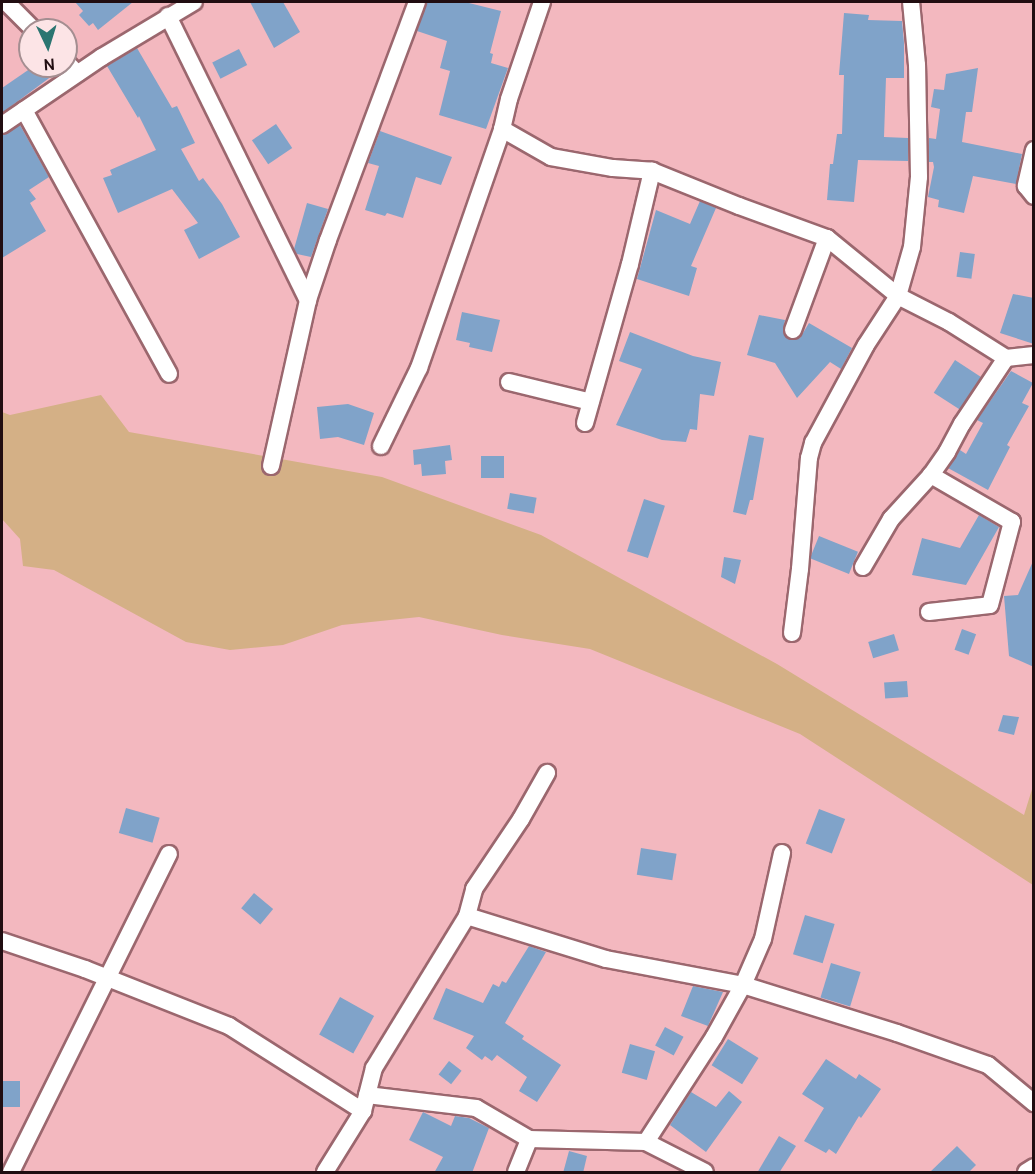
<!DOCTYPE html>
<html>
<head>
<meta charset="utf-8">
<style>
	body { margin:0 }
	#map { position:relative; width:1035px; height:1174px; overflow:hidden; background:#f3b8bf; font-family:Cabin,sans-serif }
	div>[style] { position:absolute }
	[style*='--x'] { left:calc(var(--x)*1px); top:calc(var(--y)*1px); width:calc(var(--w)*1px); rotate:calc(var(--a)*1deg) }
	.green>* { inset:0; background:#d4b086 }
	.building>* { inset:0; background:#80a3c9; transform-origin:0 0 }
	.roads { filter:drop-shadow(2px 0 #9b676e) drop-shadow(-2px 0 #9b676e) drop-shadow(0 2px #9b676e) drop-shadow(0 -2px #9b676e) }
	.street>* { height:16px; margin:-8px; padding:0 8px; transform-origin:8px; border-radius:8px; background:#fff }
	span { translate:-50% -50%; white-space:nowrap; text-align:center; line-height:1.15; -webkit-text-stroke:4.5px #fce4e6; paint-order:stroke }
	.frame { position:absolute; inset:0; border:3px solid #210d11; pointer-events:none }
	.north { position:absolute; left:18px; top:18px; width:60px; height:60px; box-sizing:border-box; background:#fce4e6; border:2px solid #a48e91; border-radius:50%; rotate:176deg; font-size:16px; font-weight:700; line-height:24px; text-align:center; color:#210d11 }
	.north::after { content:''; display:block; margin:auto; width:21px; height:27px; background:#2b7571; clip-path:polygon(50% 0,100% 100%,50% 72%,0 100%) }
</style>
</head>
<body>
<div id="map">
	<div class="green">
		<i style="clip-path:polygon(101px 395px,129px 432px,382px 477px,541px 535px,777px 664px,1024px 815px,1033px 786px,1033px 885px,800px 734px,590px 649px,502px 635px,419px 617px,342px 625px,283px 645px,230px 650px,186px 642px,54px 570px,23px 566px,20px 539px,2px 519px,2px 412px,10px 415px)"></i>
	</div>
	<div class="building">
		<i style="clip-path:polygon(75px 2px,133px 2px,98px 30px,93px 23px,89px 26px,79px 15px,83px 11px)"></i>
		<i style="clip-path:polygon(250px 2px,283px 2px,300px 32px,274px 48px)"></i>
		<i style="clip-path:polygon(427px 2px,465px 2px,501px 11px,490px 53px,493px 54px,491px 63px,508px 68px,486px 129px,439px 115px,450px 71px,440px 68px,447px 41px,417px 31px)"></i>
		<i style="clip-path:polygon(844px 13px,869px 15px,868px 20px,902px 21px,904px 43px,904px 78px,886px 78px,884px 137px,908px 138px,908px 161px,858px 160px,854px 202px,827px 200px,830px 164px,833px 164px,837px 134px,842px 134px,844px 75px,839px 75px)"></i>
		<i style="clip-path:polygon(137px 48px,172px 108px,177px 106px,195px 143px,181px 149px,199px 181px,203px 178px,222px 204px,240px 237px,199px 259px,184px 230px,198px 223px,172px 189px,118px 213px,103px 178px,112px 175px,110px 170px,156px 150px,139px 116px,138px 118px,107px 66px)"></i>
		<i style="left:239px;top:49px;width:18px;height:30px;rotate:63deg"></i>
		<i style="clip-path:polygon(34px 66px,57px 66px,60px 70px,2px 113px,2px 88px)"></i>
		<i style="clip-path:polygon(978px 68px,972px 112px,966px 112px,962px 142px,1022px 154px,1016px 184px,973px 176px,964px 213px,938px 207px,939px 200px,928px 197px,934px 167px,933px 162px,929px 162px,929px 138px,936px 139px,940px 109px,931px 107px,934px 89px,944px 90px,946px 74px)"></i>
		<i style="left:276px;top:124px;width:29px;height:29px;rotate:56deg"></i>
		<i style="clip-path:polygon(20px 125px,49px 177px,29px 190px,36px 199px,30px 203px,46px 231px,2px 258px,2px 135px)"></i>
		<i style="clip-path:polygon(380px 131px,452px 157px,441px 185px,416px 177px,403px 218px,387px 213px,385px 216px,365px 210px,379px 166px,368px 163px)"></i>
		<i style="clip-path:polygon(700px 201px,716px 208px,691px 266px,697px 268px,689px 296px,637px 279px,656px 210px,690px 224px)"></i>
		<i style="clip-path:polygon(307px 203px,328px 209px,311px 257px,297px 254px,294px 249px)"></i>
		<i style="left:960px;top:252px;width:15px;height:25px;rotate:8deg"></i>
		<i style="clip-path:polygon(1013px 294px,1034px 298px,1034px 344px,1000px 333px)"></i>
		<i style="clip-path:polygon(462px 312px,500px 320px,492px 352px,469px 347px,470px 343px,456px 340px)"></i>
		<i style="clip-path:polygon(759px 315px,785px 320px,783px 332px,790px 340px,800px 338px,809px 323px,852px 348px,841px 369px,830px 362px,797px 398px,775px 363px,747px 355px)"></i>
		<i style="clip-path:polygon(630px 332px,693px 356px,721px 362px,714px 396px,700px 394px,697px 430px,690px 429px,686px 442px,662px 440px,616px 425px,642px 369px,619px 361px)"></i>
		<i style="left:955px;top:360px;width:31px;height:39px;rotate:33deg"></i>
		<i style="clip-path:polygon(1011px 371px,1033px 383px,1022px 403px,1029px 406px,1007px 445px,1010px 447px,988px 490px,948px 468px,960px 450px,966px 454px,983px 423px,977px 420px)"></i>
		<i style="clip-path:polygon(348px 404px,374px 413px,364px 445px,338px 437px,320px 439px,317px 407px)"></i>
		<i style="clip-path:polygon(749px 435px,764px 438px,753px 500px,750px 500px,746px 515px,733px 512px)"></i>
		<i style="clip-path:polygon(450px 445px,452px 460px,445px 461px,446px 474px,422px 476px,421px 464px,414px 465px,413px 450px)"></i>
		<i style="left:481px;top:456px;width:23px;height:22px"></i>
		<i style="left:510px;top:493px;width:27px;height:16px;rotate:10deg"></i>
		<i style="left:644px;top:499px;width:22px;height:55px;rotate:18deg"></i>
		<i style="clip-path:polygon(979px 515px,999px 527px,966px 585px,912px 575px,922px 538px,960px 548px)"></i>
		<i style="left:819px;top:536px;width:42px;height:24px;rotate:22deg"></i>
		<i style="clip-path:polygon(724px 557px,741px 560px,735px 584px,721px 577px)"></i>
		<i style="clip-path:polygon(1034px 559px,1034px 667px,1009px 656px,1004px 596px,1018px 595px)"></i>
		<i style="left:962px;top:629px;width:15px;height:22px;rotate:20deg"></i>
		<i style="left:894px;top:634px;width:17px;height:27px;rotate:73deg"></i>
		<i style="left:907px;top:681px;width:16px;height:23px;rotate:86deg"></i>
		<i style="clip-path:polygon(1003px 715px,1019px 717px,1014px 735px,998px 731px)"></i>
		<i style="left:126px;top:808px;width:35px;height:26px;rotate:16deg"></i>
		<i style="left:819px;top:809px;width:28px;height:37px;rotate:21deg"></i>
		<i style="left:641px;top:848px;width:36px;height:27px;rotate:9deg"></i>
		<i style="left:254px;top:893px;width:25px;height:20px;rotate:40deg"></i>
		<i style="left:805px;top:915px;width:31px;height:41px;rotate:17deg"></i>
		<i style="clip-path:polygon(529px 946px,546px 952px,505px 1023px,524px 1036px,522px 1039px,561px 1065px,537px 1102px,519px 1091px,527px 1077px,497px 1055px,492px 1061px,485px 1056px,482px 1060px,466px 1048px,474px 1036px,433px 1019px,446px 988px,483px 1003px,493px 984px,499px 987px,502px 981px,506px 983px)"></i>
		<i style="left:831px;top:963px;width:31px;height:36px;rotate:17deg"></i>
		<i style="clip-path:polygon(693px 986px,723px 992px,708px 1026px,681px 1016px)"></i>
		<i style="left:340px;top:997px;width:39px;height:43px;rotate:29deg"></i>
		<i style="left:665px;top:1027px;width:21px;height:21px;rotate:28deg"></i>
		<i style="left:728px;top:1039px;width:36px;height:31px;rotate:32deg"></i>
		<i style="left:630px;top:1044px;width:26px;height:30px;rotate:16deg"></i>
		<i style="clip-path:polygon(826px 1059px,856px 1079px,859px 1074px,881px 1089px,861px 1118px,859px 1116px,836px 1154px,829px 1149px,826px 1153px,804px 1141px,824px 1108px,802px 1094px)"></i>
		<i style="left:449px;top:1061px;width:16px;height:17px;rotate:38deg"></i>
		<i style="left:2px;top:1081px;width:18px;height:26px"></i>
		<i style="clip-path:polygon(729px 1091px,742px 1102px,706px 1152px,670px 1125px,691px 1092px,716px 1107px)"></i>
		<i style="clip-path:polygon(423px 1112px,451px 1126px,455px 1116px,469px 1118px,489px 1128px,472px 1173px,434px 1173px,443px 1157px,409px 1140px)"></i>
		<i style="clip-path:polygon(779px 1136px,796px 1146px,779px 1173px,757px 1173px)"></i>
		<i style="clip-path:polygon(957px 1146px,976px 1165px,968px 1173px,929px 1173px)"></i>
		<i style="clip-path:polygon(569px 1151px,587px 1156px,583px 1173px,563px 1173px)"></i>
	</div>
	<div class="roads">
		<div class="street">
			<i style="--x:6;--y:2;--w:40;--a:45"></i>
			<i style="--x:542;--y:2;--w:102;--a:108.8"></i>
			<i style="--x:509;--y:99;--w:31;--a:103"></i>
			<i style="--x:502;--y:129;--w:56;--a:29.7"></i>
			<i style="--x:551;--y:157;--w:63;--a:10.1"></i>
			<i style="--x:613;--y:168;--w:39;--a:4"></i>
			<i style="--x:652;--y:171;--w:94;--a:21.9"></i>
			<i style="--x:739;--y:206;--w:94;--a:20"></i>
			<i style="--x:827;--y:238;--w:92;--a:39.2"></i>
			<i style="--x:898;--y:296;--w:57;--a:27"></i>
			<i style="--x:949;--y:322;--w:67;--a:32.3"></i>
			<i style="--x:1006;--y:358;--w:28;--a:-6"></i>
			<i style="--x:168;--y:16;--w:317;--a:63.8"></i>
			<i style="--x:66;--y:62;--w:16;--a:45"></i>
			<i style="--x:24;--y:110;--w:301;--a:61.2"></i>
			<i style="--x:2;--y:125;--w:121;--a:-34.2"></i>
			<i style="--x:102;--y:57;--w:107;--a:-30.9"></i>
			<i style="--x:1034;--y:150;--w:37;--a:103"></i>
			<i style="--x:1026;--y:186;--w:13;--a:51"></i>
			<i style="--x:793;--y:330;--w:98;--a:-69.7"></i>
			<i style="--x:509;--y:382;--w:84;--a:13.7"></i>
			<i style="--x:585;--y:423;--w:165;--a:-74.2"></i>
			<i style="--x:630;--y:264;--w:96;--a:-76.7"></i>
			<i style="--x:381;--y:446;--w:87;--a:-64"></i>
			<i style="--x:419;--y:368;--w:253;--a:-70.8"></i>
			<i style="--x:271;--y:466;--w:170;--a:-77.4"></i>
			<i style="--x:308;--y:300;--w:63;--a:-71.6"></i>
			<i style="--x:328;--y:240;--w:254;--a:-69.5"></i>
			<i style="--x:863;--y:567;--w:56;--a:-59.7"></i>
			<i style="--x:891;--y:519;--w:59;--a:-47.7"></i>
			<i style="--x:931;--y:475;--w:28;--a:-55"></i>
			<i style="--x:947;--y:452;--w:32;--a:-62"></i>
			<i style="--x:962;--y:424;--w:79;--a:-56.3"></i>
			<i style="--x:929;--y:612;--w:61;--a:-6.5"></i>
			<i style="--x:990;--y:605;--w:86;--a:-75.2"></i>
			<i style="--x:1012;--y:522;--w:94;--a:-149.9"></i>
			<i style="--x:792;--y:633;--w:64;--a:-82.9"></i>
			<i style="--x:800;--y:569;--w:111;--a:-85.4"></i>
			<i style="--x:809;--y:458;--w:16;--a:-75"></i>
			<i style="--x:813;--y:443;--w:111;--a:-61.6"></i>
			<i style="--x:866;--y:345;--w:59;--a:-56.9"></i>
			<i style="--x:898;--y:296;--w:51;--a:-74.1"></i>
			<i style="--x:912;--y:247;--w:70;--a:-84.3"></i>
			<i style="--x:919;--y:177;--w:112;--a:-91"></i>
			<i style="--x:917;--y:65;--w:63;--a:-95.4"></i>
			<i style="--x:467;--y:916;--w:28;--a:-75"></i>
			<i style="--x:474;--y:889;--w:84;--a:-56.1"></i>
			<i style="--x:521;--y:819;--w:53;--a:-60.5"></i>
			<i style="--x:2;--y:941;--w:88;--a:18.6"></i>
			<i style="--x:85;--y:969;--w:155;--a:21.6"></i>
			<i style="--x:229;--y:1026;--w:159;--a:32.4"></i>
			<i style="--x:367;--y:1095;--w:110;--a:6.8"></i>
			<i style="--x:476;--y:1108;--w:61;--a:30.3"></i>
			<i style="--x:529;--y:1139;--w:117;--a:1.5"></i>
			<i style="--x:646;--y:1142;--w:66;--a:27"></i>
			<i style="--x:646;--y:1142;--w:125;--a:-57.1"></i>
			<i style="--x:714;--y:1037;--w:60;--a:-60.9"></i>
			<i style="--x:743;--y:985;--w:50;--a:-66.5"></i>
			<i style="--x:763;--y:939;--w:88;--a:-77.5"></i>
			<i style="--x:11;--y:1172;--w:355;--a:-63.6"></i>
			<i style="--x:325;--y:1172;--w:72;--a:-58.1"></i>
			<i style="--x:363;--y:1111;--w:44;--a:-75.7"></i>
			<i style="--x:374;--y:1068;--w:178;--a:-58.5"></i>
			<i style="--x:467;--y:916;--w:145;--a:17.2"></i>
			<i style="--x:606;--y:959;--w:139;--a:10.7"></i>
			<i style="--x:743;--y:985;--w:161;--a:17.3"></i>
			<i style="--x:897;--y:1033;--w:96;--a:19.4"></i>
			<i style="--x:988;--y:1065;--w:60;--a:39.6"></i>
			<i style="--x:516;--y:1172;--w:35;--a:-68"></i>
			<i style="--x:1026;--y:1172;--w:9;--a:-32"></i>
		</div>
	</div>
	<div class="frame"></div>
	<div class="north">N</div>
</div>
</body>
</html>
